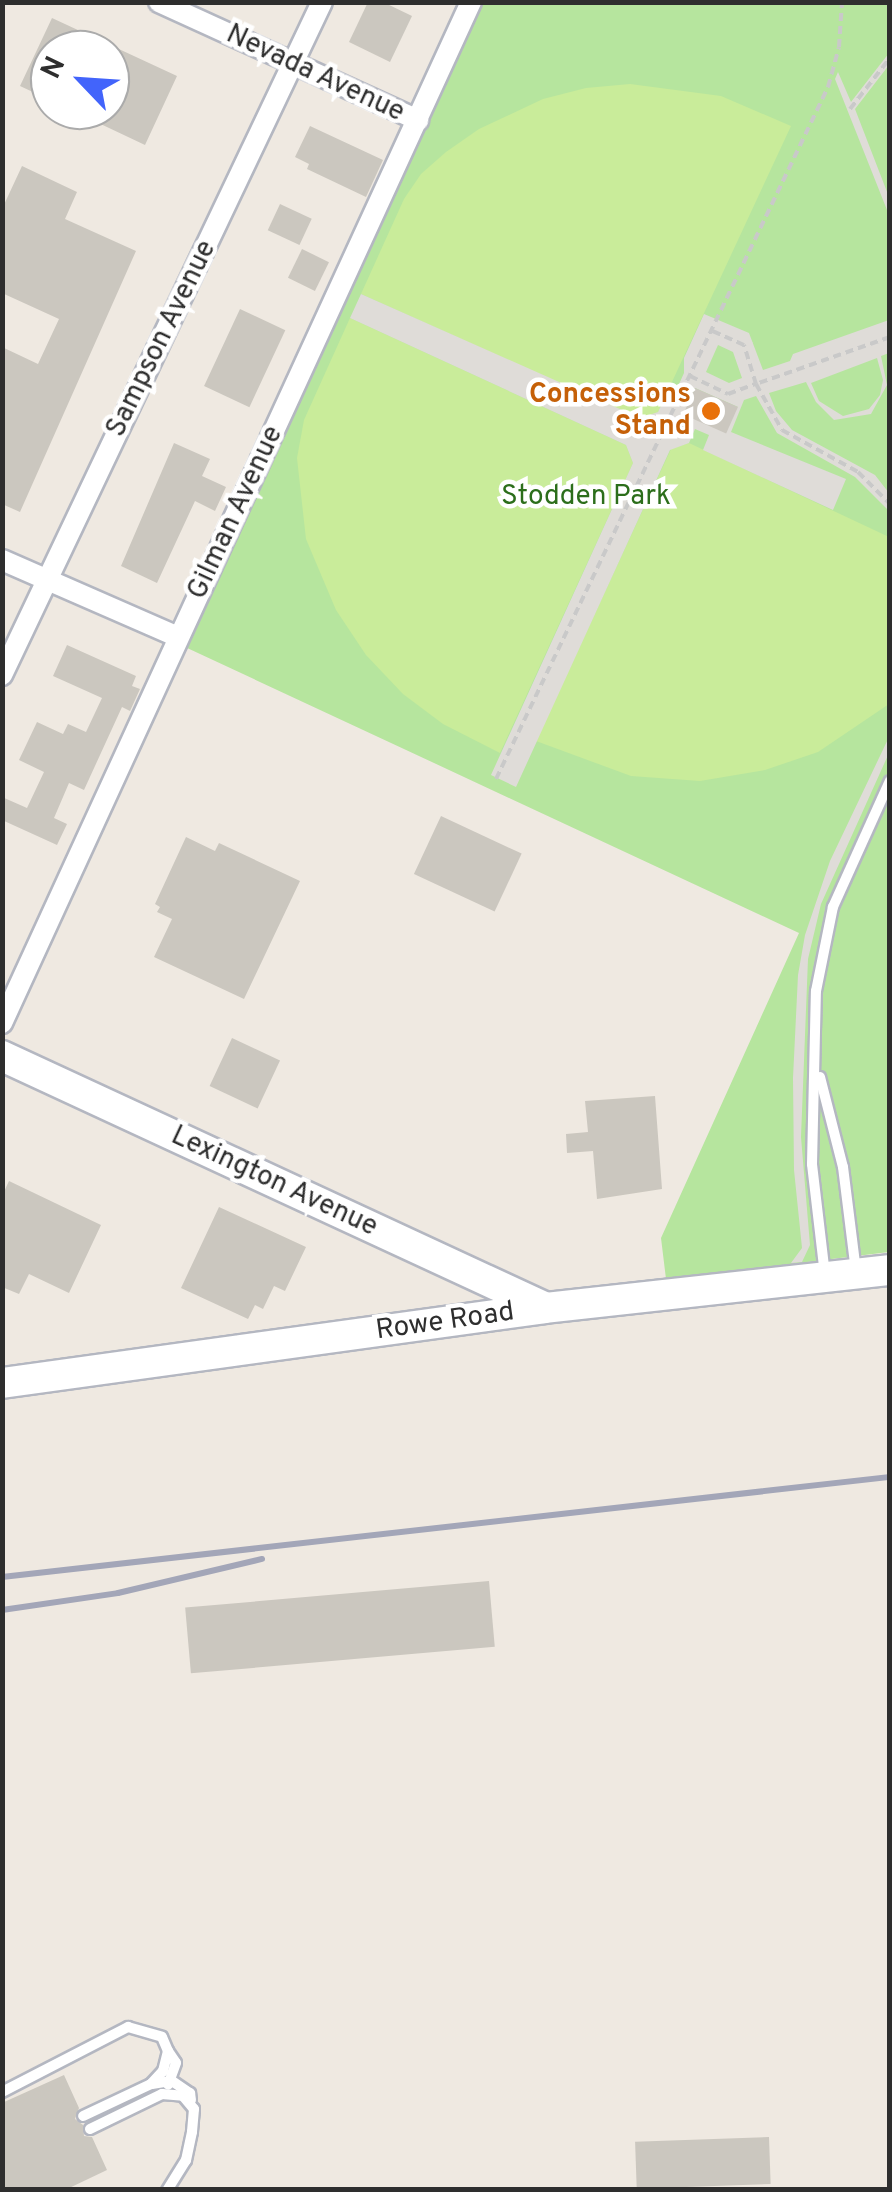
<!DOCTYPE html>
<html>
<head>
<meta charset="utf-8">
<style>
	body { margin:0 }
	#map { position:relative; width:892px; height:2192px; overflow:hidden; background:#efe9e1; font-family:Overpass,sans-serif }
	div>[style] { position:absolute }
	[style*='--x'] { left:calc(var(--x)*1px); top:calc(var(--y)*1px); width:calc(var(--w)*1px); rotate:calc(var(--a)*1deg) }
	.green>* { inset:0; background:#b6e59e }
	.pitch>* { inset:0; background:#c9ec9a }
	.plaza>* { inset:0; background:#dfdcd8 }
	.building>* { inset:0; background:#cbc7bf; transform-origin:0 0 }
	.path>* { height:4px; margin-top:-2px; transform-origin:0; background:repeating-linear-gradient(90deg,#c9c9c9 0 8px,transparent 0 13px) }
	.roads { filter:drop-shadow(2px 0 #b4b7c1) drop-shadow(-2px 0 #b4b7c1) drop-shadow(0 2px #b4b7c1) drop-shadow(0 -2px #b4b7c1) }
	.lane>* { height:10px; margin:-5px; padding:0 5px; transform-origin:5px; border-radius:5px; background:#fff }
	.street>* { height:20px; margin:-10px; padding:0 10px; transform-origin:10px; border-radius:10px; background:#fff }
	.secondary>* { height:30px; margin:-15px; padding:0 15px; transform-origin:15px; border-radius:15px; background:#fff }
	.rail>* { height:6px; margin:-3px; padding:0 3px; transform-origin:3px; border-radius:3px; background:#a3a6b8 }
	.dots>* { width:28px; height:28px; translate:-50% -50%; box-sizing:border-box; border:5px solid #fff; border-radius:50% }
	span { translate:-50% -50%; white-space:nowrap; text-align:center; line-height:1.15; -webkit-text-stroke:9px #fff; paint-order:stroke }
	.street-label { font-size:28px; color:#2e2e2e }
	.food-label { font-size:28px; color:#c56008; font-weight:700 }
	.right { translate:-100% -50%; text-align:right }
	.park-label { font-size:28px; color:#2c6e1b }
	.frame { position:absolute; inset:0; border:5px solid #2e2e2e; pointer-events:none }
	.north { position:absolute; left:30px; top:30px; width:100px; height:100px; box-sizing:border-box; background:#fff; border:2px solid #ababab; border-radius:50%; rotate:295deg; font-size:28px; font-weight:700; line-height:40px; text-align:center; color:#2e2e2e }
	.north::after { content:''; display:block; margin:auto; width:35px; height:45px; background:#4264fb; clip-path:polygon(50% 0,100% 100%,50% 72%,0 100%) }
</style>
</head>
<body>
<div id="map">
	<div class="green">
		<i style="clip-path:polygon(483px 3px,889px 3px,889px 1252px,666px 1279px,661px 1238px,799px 933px,185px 647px)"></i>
	</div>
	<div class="pitch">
		<i style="clip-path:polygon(630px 84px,721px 96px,791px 126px,658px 412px,641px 420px,361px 294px,404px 199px,421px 174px,446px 152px,479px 129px,543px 99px,586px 88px)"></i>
		<i style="clip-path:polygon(350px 318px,626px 445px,633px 463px,500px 753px,443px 724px,403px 694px,366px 655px,336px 610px,306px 539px,297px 458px,304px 420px)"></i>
		<i style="clip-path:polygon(689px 443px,889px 537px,889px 704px,818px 752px,765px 770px,700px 781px,631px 776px,536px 741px,671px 449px)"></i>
	</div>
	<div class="plaza">
		<i style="clip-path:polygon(889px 53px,889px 65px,855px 109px,889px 197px,889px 215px,835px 79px,838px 72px,851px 102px)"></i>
		<i style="clip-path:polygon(evenodd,361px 294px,640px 418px,658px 412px,668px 391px,675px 393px,684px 373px,684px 358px,704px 314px,749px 333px,763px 370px,790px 361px,793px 354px,889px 320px,889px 353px,881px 356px,887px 385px,871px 414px,834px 420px,816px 402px,806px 382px,769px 393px,776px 411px,792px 430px,875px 475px,889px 493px,889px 511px,855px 477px,777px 433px,756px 396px,744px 400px,731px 432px,846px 479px,833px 510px,703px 450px,709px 435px,695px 429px,689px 443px,670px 450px,516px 787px,491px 775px,633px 463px,626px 445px,350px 318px,361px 294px,718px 345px,733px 352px,742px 378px,729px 383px,706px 372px,718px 345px,361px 294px,877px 358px,883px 380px,880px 395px,869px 409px,843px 416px,819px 401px,811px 383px,877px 358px,361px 294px,695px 388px,738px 407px,684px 414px,695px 388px)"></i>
		<i style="clip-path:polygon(889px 737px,889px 753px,821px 904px,808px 959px,801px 1137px,810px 1245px,802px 1262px,791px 1263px,802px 1248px,794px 1170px,793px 1078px,798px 975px,805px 935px,830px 861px)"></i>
	</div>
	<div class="building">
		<i style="clip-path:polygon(368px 2px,383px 2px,412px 16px,390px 62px,349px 42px)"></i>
		<i style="clip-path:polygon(52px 18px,177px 76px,145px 145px,71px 110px,110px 110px,110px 50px,50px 50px,50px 100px,20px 86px)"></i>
		<i style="clip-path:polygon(310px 126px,383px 160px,366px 197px,307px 169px,309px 164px,295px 157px)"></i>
		<i style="clip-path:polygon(22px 166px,77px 192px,65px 219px,136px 251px,20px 512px,2px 504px,2px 347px,38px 364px,59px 319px,2px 293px,2px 209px)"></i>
		<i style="left:280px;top:204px;width:35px;height:29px;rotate:25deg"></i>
		<i style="left:302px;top:249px;width:30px;height:32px;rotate:26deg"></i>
		<i style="left:240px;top:309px;width:50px;height:85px;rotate:25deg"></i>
		<i style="left:695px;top:388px;width:47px;height:29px;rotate:24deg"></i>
		<i style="clip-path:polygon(174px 443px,210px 459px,202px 476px,226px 487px,215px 511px,195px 501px,157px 583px,121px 566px)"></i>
		<i style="clip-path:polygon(67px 645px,136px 676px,132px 686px,140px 689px,130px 711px,122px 707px,84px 790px,69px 783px,54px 818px,67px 824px,57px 845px,2px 820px,2px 797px,27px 808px,44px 772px,19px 760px,37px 722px,63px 734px,68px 724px,86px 732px,102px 698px,53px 676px)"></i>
		<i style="left:441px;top:816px;width:89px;height:64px;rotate:25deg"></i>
		<i style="clip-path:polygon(186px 837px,215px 851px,219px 843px,300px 881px,244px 999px,154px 957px,172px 919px,157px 912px,160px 907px,155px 904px)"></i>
		<i style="left:232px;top:1038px;width:53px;height:53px;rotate:25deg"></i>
		<i style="clip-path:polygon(655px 1096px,662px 1189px,597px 1199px,593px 1151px,567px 1153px,566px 1134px,588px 1132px,585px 1101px)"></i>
		<i style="clip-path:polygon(9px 1181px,101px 1225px,69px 1293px,29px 1274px,19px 1294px,2px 1287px,2px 1196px)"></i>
		<i style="clip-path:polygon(219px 1207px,306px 1247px,285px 1291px,274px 1286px,263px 1309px,255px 1305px,248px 1319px,181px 1288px)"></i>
		<i style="left:489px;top:1581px;width:66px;height:305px;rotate:85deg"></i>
		<i style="clip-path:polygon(64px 2075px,79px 2108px,75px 2119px,83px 2125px,84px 2136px,92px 2137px,107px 2170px,65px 2190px,2px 2190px,2px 2103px)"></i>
		<i style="left:769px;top:2137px;width:47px;height:134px;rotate:88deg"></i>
	</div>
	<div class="path">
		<i style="--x:850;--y:109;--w:65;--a:-51.9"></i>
		<i style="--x:890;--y:337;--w:142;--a:160.7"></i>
		<i style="--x:756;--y:384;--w:53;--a:60.5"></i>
		<i style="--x:782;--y:430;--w:87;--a:28.9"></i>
		<i style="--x:858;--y:472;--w:45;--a:45"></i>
		<i style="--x:690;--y:376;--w:42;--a:25.3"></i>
		<i style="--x:728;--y:394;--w:30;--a:-20"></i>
		<i style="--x:756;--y:384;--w:41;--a:-107.1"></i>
		<i style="--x:744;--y:345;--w:36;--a:-156"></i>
		<i style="--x:496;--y:779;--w:768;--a:-64.37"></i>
		<i style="--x:828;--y:87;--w:41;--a:-74.6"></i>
		<i style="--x:839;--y:47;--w:45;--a:-86.2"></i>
	</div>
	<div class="roads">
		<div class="lane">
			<i style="--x:820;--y:1077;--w:93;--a:75.7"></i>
			<i style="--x:843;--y:1167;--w:105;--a:82.9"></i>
			<i style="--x:825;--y:1275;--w:112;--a:-96.7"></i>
			<i style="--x:812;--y:1164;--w:173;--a:-88.7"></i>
			<i style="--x:816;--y:991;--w:86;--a:-78.6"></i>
			<i style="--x:833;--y:907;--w:138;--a:-65.7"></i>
			<i style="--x:168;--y:2051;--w:14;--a:56"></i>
			<i style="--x:176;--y:2063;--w:23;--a:110"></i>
			<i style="--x:152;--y:2084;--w:20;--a:-9"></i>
			<i style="--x:172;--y:2081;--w:22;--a:34"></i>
			<i style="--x:190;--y:2093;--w:7;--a:82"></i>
			<i style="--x:2;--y:2092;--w:142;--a:-27.3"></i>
			<i style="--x:128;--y:2027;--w:35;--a:16"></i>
			<i style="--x:162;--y:2037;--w:15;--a:67"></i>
			<i style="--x:168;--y:2051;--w:21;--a:104"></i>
			<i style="--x:163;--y:2071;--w:18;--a:133"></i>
			<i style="--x:151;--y:2084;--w:75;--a:154.8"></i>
			<i style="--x:90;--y:2129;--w:80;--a:-25.9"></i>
			<i style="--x:162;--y:2094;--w:21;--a:5"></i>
			<i style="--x:183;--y:2096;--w:17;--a:50"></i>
			<i style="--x:194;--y:2109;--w:23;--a:95"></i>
			<i style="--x:192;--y:2132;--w:29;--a:102"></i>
			<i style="--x:186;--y:2160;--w:36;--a:122"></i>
		</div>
		<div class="street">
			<i style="--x:159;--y:2;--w:285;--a:24.5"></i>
			<i style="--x:2;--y:560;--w:192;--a:23.6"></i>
			<i style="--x:2;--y:675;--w:745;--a:-64.57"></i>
			<i style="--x:2;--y:1023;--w:1124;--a:-65.33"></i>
		</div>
		<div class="secondary">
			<i style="--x:2;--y:1056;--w:597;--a:24.85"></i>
			<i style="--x:2;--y:1383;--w:548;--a:-7.86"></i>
			<i style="--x:545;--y:1308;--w:347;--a:-6.3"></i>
		</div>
	</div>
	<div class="rail">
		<i style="--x:2;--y:1577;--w:894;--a:-6.43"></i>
		<i style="--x:2;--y:1610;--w:117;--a:-8.3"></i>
		<i style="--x:118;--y:1593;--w:148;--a:-13.3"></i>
	</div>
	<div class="dots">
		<i style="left:711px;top:411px;background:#e8710a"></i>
	</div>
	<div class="street-label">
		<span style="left:315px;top:74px;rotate:25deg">Nevada Avenue</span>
		<span style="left:162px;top:339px;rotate:-64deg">Sampson Avenue</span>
		<span style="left:236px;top:513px;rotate:-65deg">Gilman Avenue</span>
		<span style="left:274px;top:1182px;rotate:25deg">Lexington Avenue</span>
		<span style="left:445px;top:1322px;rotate:-8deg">Rowe Road</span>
	</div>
	<div class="food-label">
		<span class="right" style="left:691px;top:411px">Concessions<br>Stand</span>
	</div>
	<div class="park-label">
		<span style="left:586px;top:497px">Stodden Park</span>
	</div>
	<div class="frame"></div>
	<div class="north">N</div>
</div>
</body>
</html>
